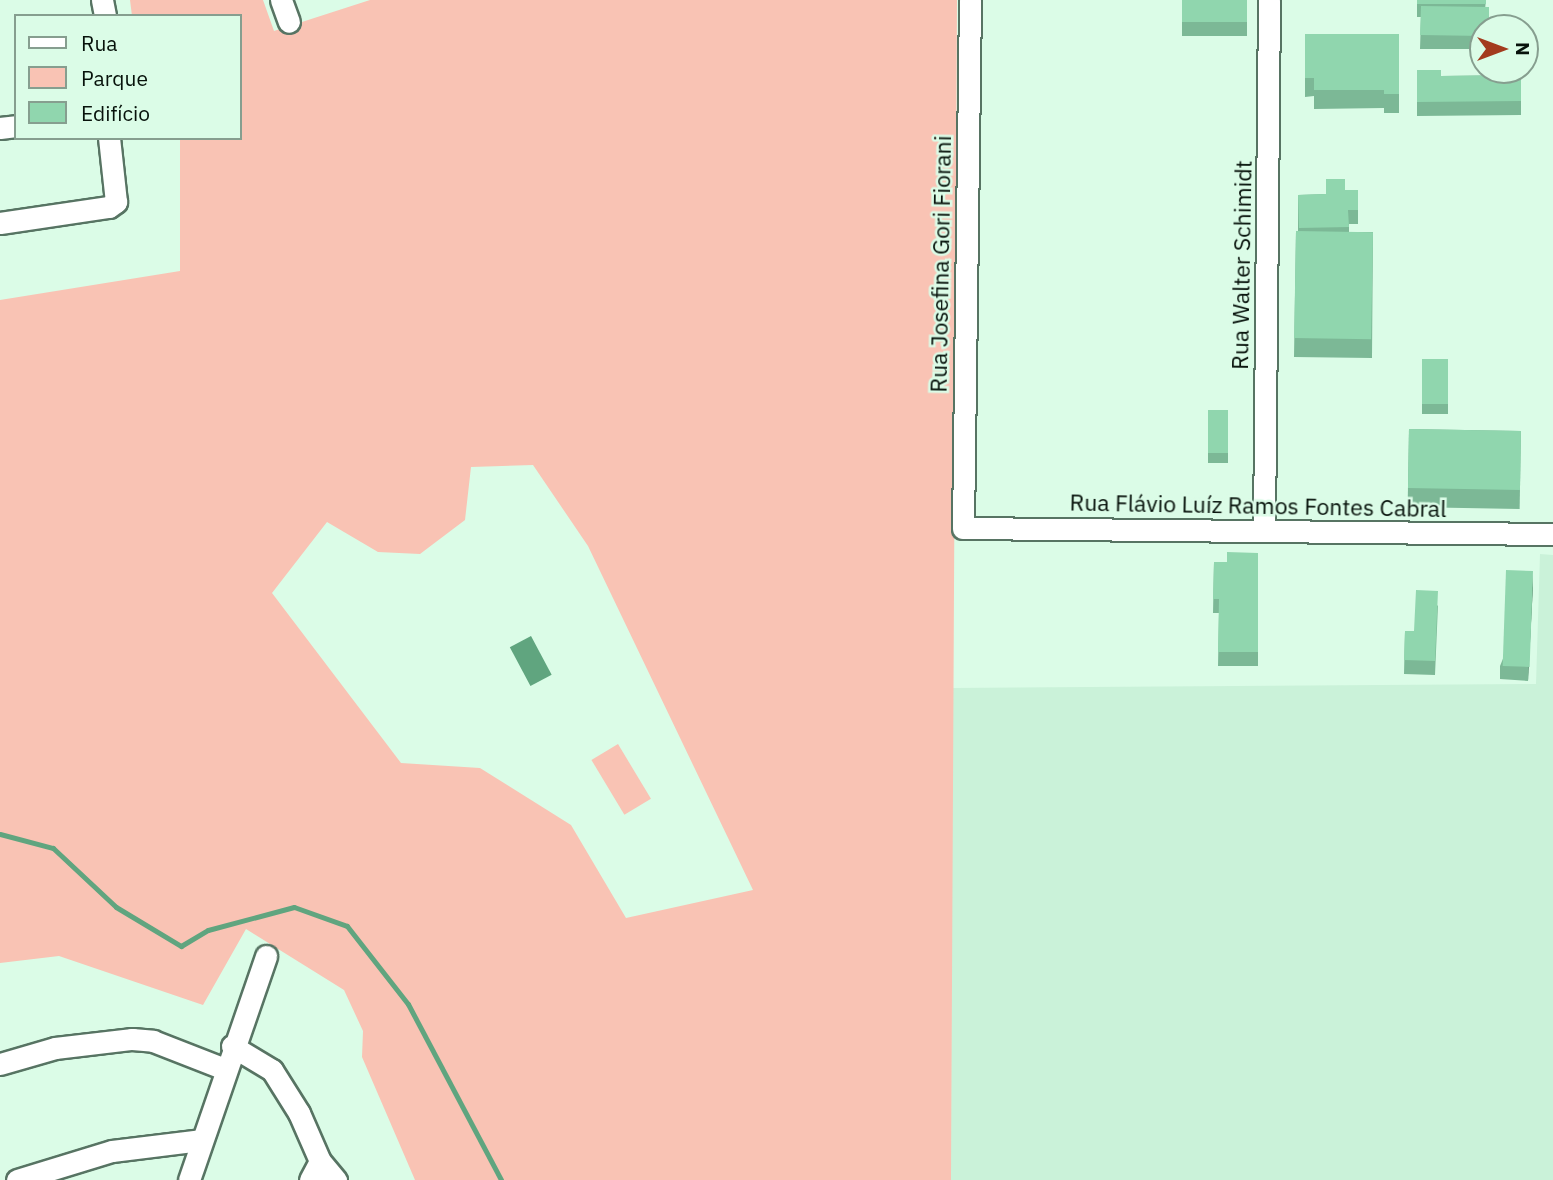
<!DOCTYPE html>
<html>
<head>
<meta charset="utf-8">
<style>
	body { margin:0 }
	#map { position:relative; width:1553px; height:1180px; overflow:hidden; background:#dbfce7; font-family:"IBM Plex Sans",sans-serif }
	div>[style] { position:absolute }
	[style*='--x'] { left:calc(var(--x)*1px); top:calc(var(--y)*1px); width:calc(var(--w)*1px); rotate:calc(var(--a)*1deg) }
	.built>* { inset:0; background:#caf2d9 }
	.green>* { inset:0; background:#f9c3b4; transform-origin:0 0 }
	.water>* { inset:0; background:#60a57f; transform-origin:0 0 }
	.stream>* { height:5px; margin:-2.5px; padding:0 2.5px; transform-origin:2.5px; border-radius:2.5px; background:#60a57f }
	.roads { filter:drop-shadow(2px 0 #577463) drop-shadow(-2px 0 #577463) drop-shadow(0 2px #577463) drop-shadow(0 -2px #577463) }
	.minor>* { height:21px; margin:-10.5px; padding:0 10.5px; transform-origin:10.5px; border-radius:10.5px; background:#fff }
	.wall>* { inset:0; background:#7cb896; transform-origin:0 0 }
	.shaded-wall>* { inset:0; background:#65967a }
	.building>* { inset:0; background:#90d6ae; transform-origin:0 0 }
	span { translate:-50% -50%; white-space:nowrap; text-align:center; line-height:1.15; -webkit-text-stroke:5px #dbfce7; paint-order:stroke }
	.street-label { font-size:23px; color:#07120b }
	.legend { position:absolute; left:14px; top:14px; width:228px; height:126px; box-sizing:border-box; background:#dbfce7; border:2px solid #869e8f; margin:0; padding:9px 12px; list-style:none; font-size:21px; color:#07120b }
	.legend li { display:flex; align-items:center; gap:14px; height:35px }
	.legend b { width:35px; border:2px solid #869e8f }
	.north { position:absolute; left:1469px; top:14px; width:70px; height:70px; box-sizing:border-box; background:#dbfce7; border:2px solid #869e8f; border-radius:50%; rotate:90deg; font-size:19px; font-weight:700; line-height:28px; text-align:center; color:#07120b }
	.north::after { content:''; display:block; margin:auto; width:24px; height:32px; background:#a33b1e; clip-path:polygon(50% 0,100% 100%,50% 72%,0 100%) }
</style>
</head>
<body>
<div id="map">
	<div class="built">
		<i style="clip-path:polygon(1540px 554px,1553px 555px,1553px 1180px,951px 1180px,952px 688px,1536px 684px)"></i>
	</div>
	<div class="green">
		<i style="clip-path:polygon(evenodd,130px 0,263px 0,274px 31px,370px 0,957px 0,951px 1180px,415px 1180px,362px 1057px,363px 1031px,344px 990px,246px 929px,203px 1005px,59px 956px,0 963px,0 300px,180px 271px,180px 138px,240px 138px,240px 16px,132px 16px,130px 0,533px 465px,588px 546px,753px 890px,626px 918px,571px 825px,480px 768px,401px 763px,272px 593px,327px 522px,378px 552px,420px 554px,465px 520px,471px 467px,533px 465px)"></i>
		<i style="left:618px;top:744px;width:64px;height:31px;rotate:59deg"></i>
	</div>
	<div class="water">
		<i style="left:531px;top:636px;width:44px;height:24px;rotate:62deg"></i>
	</div>
	<div class="stream">
		<i style="--x:0;--y:834;--w:55;--a:14.8"></i>
		<i style="--x:53;--y:848;--w:86;--a:43.1"></i>
		<i style="--x:116;--y:907;--w:76;--a:31"></i>
		<i style="--x:181;--y:946;--w:31;--a:-31"></i>
		<i style="--x:208;--y:930;--w:89;--a:-15"></i>
		<i style="--x:294;--y:907;--w:56;--a:19.7"></i>
		<i style="--x:347;--y:926;--w:99;--a:52"></i>
		<i style="--x:408;--y:1004;--w:199;--a:62.1"></i>
	</div>
	<div class="roads">
		<div class="minor">
			<i style="--x:102;--y:0;--w:16;--a:79"></i>
			<i style="--x:281;--y:0;--w:23;--a:70"></i>
			<i style="--x:970;--y:0;--w:528;--a:90.76"></i>
			<i style="--x:963;--y:528;--w:590;--a:0.58"></i>
			<i style="--x:0;--y:128;--w:16;--a:-7"></i>
			<i style="--x:0;--y:223;--w:110;--a:-8.4"></i>
			<i style="--x:109;--y:207;--w:9;--a:-36"></i>
			<i style="--x:116;--y:202;--w:64;--a:-96.2"></i>
			<i style="--x:1264;--y:531;--w:531;--a:-89.46"></i>
			<i style="--x:232;--y:1046;--w:47;--a:31"></i>
			<i style="--x:272;--y:1070;--w:51;--a:57.9"></i>
			<i style="--x:299;--y:1113;--w:52;--a:66.4"></i>
			<i style="--x:320;--y:1161;--w:25;--a:50"></i>
			<i style="--x:0;--y:1064;--w:57;--a:-16.2"></i>
			<i style="--x:55;--y:1048;--w:78;--a:-6.7"></i>
			<i style="--x:132;--y:1039;--w:21;--a:5"></i>
			<i style="--x:153;--y:1041;--w:77;--a:21.3"></i>
			<i style="--x:17;--y:1180;--w:99;--a:-17"></i>
			<i style="--x:112;--y:1151;--w:91;--a:-7"></i>
			<i style="--x:189;--y:1180;--w:237;--a:-71"></i>
			<i style="--x:310;--y:1180;--w:21;--a:-62"></i>
		</div>
	</div>
	<div class="wall">
		<i style="left:1182px;top:0;width:65px;height:36px"></i>
		<i style="clip-path:polygon(1417px 0,1486px 0,1483px 28px,1483px 49px,1420px 49px,1421px 17px,1417px 17px)"></i>
		<i style="clip-path:polygon(1305px 34px,1399px 34px,1399px 113px,1384px 113px,1384px 108px,1314px 109px,1314px 96px,1305px 97px)"></i>
		<i style="clip-path:polygon(1417px 70px,1441px 76px,1521px 75px,1521px 115px,1417px 116px)"></i>
		<i style="clip-path:polygon(1345px 190px,1358px 190px,1358px 224px,1349px 224px,1349px 232px,1373px 232px,1372px 358px,1294px 357px,1296px 231px,1298px 231px,1298px 195px,1326px 194px)"></i>
		<i style="left:1422px;top:359px;width:26px;height:55px"></i>
		<i style="left:1208px;top:410px;width:20px;height:53px"></i>
		<i style="left:1409px;top:429px;width:112px;height:78px;rotate:1deg"></i>
		<i style="clip-path:polygon(1258px 553px,1258px 666px,1218px 666px,1219px 613px,1213px 613px,1214px 562px,1227px 562px)"></i>
		<i style="clip-path:polygon(1533px 585px,1528px 681px,1500px 679px,1500px 666px)"></i>
		<i style="clip-path:polygon(1438px 605px,1435px 675px,1404px 674px,1405px 631px,1414px 631px)"></i>
	</div>
	<div class="shaded-wall">
		<i style="clip-path:polygon(1533px 571px,1533px 585px,1528px 681px,1528px 667px)"></i>
	</div>
	<div class="building">
		<i style="left:1182px;top:0;width:65px;height:22px"></i>
		<i style="left:1417px;top:0;width:69px;height:4px"></i>
		<i style="clip-path:polygon(1421px 6px,1489px 7px,1489px 28px,1483px 28px,1483px 36px,1420px 35px)"></i>
		<i style="clip-path:polygon(1305px 34px,1399px 34px,1399px 94px,1384px 94px,1384px 90px,1314px 90px,1314px 78px,1305px 78px)"></i>
		<i style="clip-path:polygon(1417px 70px,1441px 70px,1441px 76px,1521px 75px,1521px 101px,1417px 102px)"></i>
		<i style="clip-path:polygon(1326px 179px,1345px 179px,1345px 190px,1358px 190px,1358px 210px,1348px 210px,1349px 227px,1299px 228px,1298px 195px,1326px 194px)"></i>
		<i style="left:1296px;top:231px;width:77px;height:107px;rotate:1deg"></i>
		<i style="left:1422px;top:359px;width:26px;height:45px"></i>
		<i style="left:1208px;top:410px;width:20px;height:43px"></i>
		<i style="left:1409px;top:429px;width:112px;height:59px;rotate:1deg"></i>
		<i style="clip-path:polygon(1227px 552px,1258px 553px,1258px 652px,1218px 652px,1219px 599px,1213px 599px,1214px 562px,1227px 562px)"></i>
		<i style="left:1506px;top:570px;width:27px;height:96px;rotate:2deg"></i>
		<i style="clip-path:polygon(1416px 590px,1438px 591px,1435px 661px,1404px 660px,1405px 631px,1414px 631px)"></i>
	</div>
	<div class="street-label">
		<span style="left:940px;top:264px;rotate:-89deg">Rua Josefina Gori Fiorani</span>
		<span style="left:1241px;top:265px;rotate:-89deg">Rua Walter Schimidt</span>
		<span style="left:1258px;top:505px;rotate:1deg">Rua Flávio Luíz Ramos Fontes Cabral</span>
	</div>
	<ul class="legend">
	<li><b style="height:9px;background:#fff"></b>Rua</li>
	<li><b style="height:19px;background:#f9c3b4"></b>Parque</li>
	<li><b style="height:19px;background:#90d6ae"></b>Edifício</li>
	</ul>
	<div class="north">N</div>
</div>
</body>
</html>
